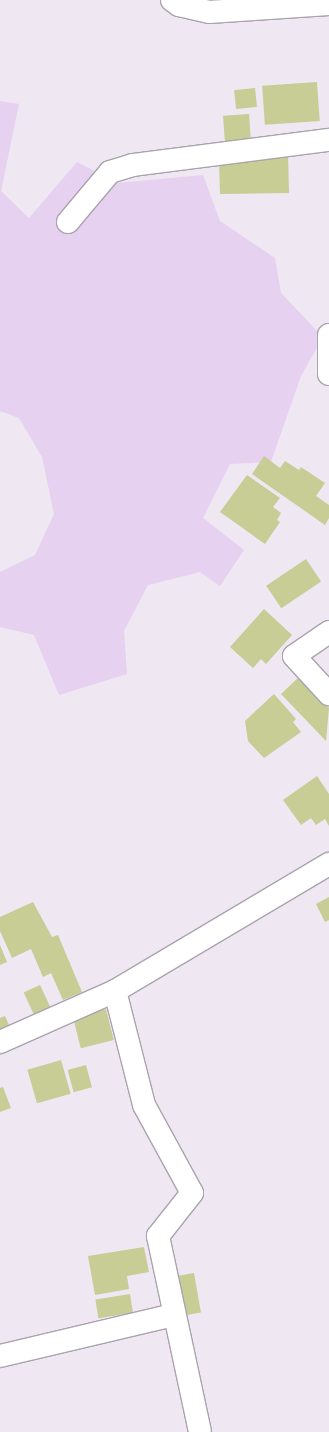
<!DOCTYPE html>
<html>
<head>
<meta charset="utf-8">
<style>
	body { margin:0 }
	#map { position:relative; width:329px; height:1432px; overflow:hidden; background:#efe7f2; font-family:Quicksand,sans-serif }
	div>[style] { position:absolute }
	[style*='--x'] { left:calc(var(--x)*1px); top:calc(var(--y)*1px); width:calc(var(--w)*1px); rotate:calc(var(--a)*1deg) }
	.green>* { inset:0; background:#e6d1f0 }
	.building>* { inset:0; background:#c7cd95; transform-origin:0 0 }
	.roads { filter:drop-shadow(1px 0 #aaa3ae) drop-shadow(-1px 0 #aaa3ae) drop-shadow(0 1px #aaa3ae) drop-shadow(0 -1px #aaa3ae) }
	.street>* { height:22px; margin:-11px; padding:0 11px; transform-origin:11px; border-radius:11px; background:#fff }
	span { translate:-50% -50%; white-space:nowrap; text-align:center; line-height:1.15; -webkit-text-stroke:3.5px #efe7f2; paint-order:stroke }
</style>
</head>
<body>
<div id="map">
	<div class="green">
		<i style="clip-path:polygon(0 101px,19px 104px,1px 191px,29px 218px,77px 162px,118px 183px,203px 175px,220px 221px,275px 258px,281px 293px,323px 337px,301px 376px,271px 462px,230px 464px,203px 518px,244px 550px,220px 586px,200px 572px,148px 585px,124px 631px,127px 674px,59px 695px,34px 635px,0 627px,0 572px,35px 555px,54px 514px,42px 457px,19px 418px,0 411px)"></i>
	</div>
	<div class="building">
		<i style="left:317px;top:82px;width:39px;height:55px;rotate:86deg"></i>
		<i style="left:255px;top:88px;width:19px;height:21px;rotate:84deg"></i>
		<i style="left:249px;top:114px;width:27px;height:26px;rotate:86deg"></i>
		<i style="clip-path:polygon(288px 152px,289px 193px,220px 194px,219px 160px)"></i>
		<i style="clip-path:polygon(264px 456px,280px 468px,285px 461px,299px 470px,301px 467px,325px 483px,316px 496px,329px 505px,329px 518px,325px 525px,252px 474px)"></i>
		<i style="clip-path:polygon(247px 475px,280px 498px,273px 507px,281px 513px,277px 520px,280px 522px,265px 544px,220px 512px)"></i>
		<i style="left:306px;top:559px;width:27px;height:48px;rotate:56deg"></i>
		<i style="clip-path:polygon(264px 609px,292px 635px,266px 664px,261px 659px,253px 668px,230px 647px)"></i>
		<i style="clip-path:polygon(299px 677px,329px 708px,326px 741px,281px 694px)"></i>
		<i style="clip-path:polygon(274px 694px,296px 719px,293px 722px,301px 732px,264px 758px,248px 741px,245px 721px)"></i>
		<i style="clip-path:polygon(317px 776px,329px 794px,329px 826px,325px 819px,316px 825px,311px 818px,301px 825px,283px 800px)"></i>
		<i style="clip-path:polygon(329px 897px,329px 920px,325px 922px,316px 904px)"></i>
		<i style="clip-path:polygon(33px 902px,52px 937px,58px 935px,82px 992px,63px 1000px,51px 973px,43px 977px,31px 949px,12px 958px,0 931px,0 917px)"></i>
		<i style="clip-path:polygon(0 945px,7px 962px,0 965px)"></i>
		<i style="left:40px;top:985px;width:26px;height:18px;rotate:65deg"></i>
		<i style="left:106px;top:1009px;width:32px;height:34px;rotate:76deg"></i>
		<i style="clip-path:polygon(5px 1016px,10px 1027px,0 1032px,0 1018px)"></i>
		<i style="left:61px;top:1060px;width:35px;height:35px;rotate:74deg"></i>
		<i style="left:86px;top:1065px;width:23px;height:19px;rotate:75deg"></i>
		<i style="clip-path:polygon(3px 1087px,11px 1108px,0 1112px,0 1088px)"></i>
		<i style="clip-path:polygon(144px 1247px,149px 1272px,127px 1276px,129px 1289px,95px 1295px,88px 1256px)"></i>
		<i style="left:194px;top:1273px;width:40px;height:22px;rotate:80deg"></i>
		<i style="left:130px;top:1294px;width:19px;height:35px;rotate:81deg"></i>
	</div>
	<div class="roads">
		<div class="street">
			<i style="--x:172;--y:0;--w:9;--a:36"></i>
			<i style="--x:179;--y:5;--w:31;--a:13"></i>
			<i style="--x:209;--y:12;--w:120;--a:-3.8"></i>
			<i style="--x:68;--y:222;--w:65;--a:-50"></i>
			<i style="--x:110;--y:172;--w:24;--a:-17"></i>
			<i style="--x:133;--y:165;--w:198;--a:-7.3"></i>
			<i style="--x:329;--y:335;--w:39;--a:90"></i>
			<i style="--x:329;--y:632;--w:42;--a:145.6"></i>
			<i style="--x:294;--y:656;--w:52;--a:47.4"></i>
			<i style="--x:115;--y:991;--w:118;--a:75.7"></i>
			<i style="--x:144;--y:1105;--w:100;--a:61.4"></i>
			<i style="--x:192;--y:1193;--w:55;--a:128.3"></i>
			<i style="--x:158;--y:1236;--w:200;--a:77.9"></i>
			<i style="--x:0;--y:1042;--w:126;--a:-23.9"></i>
			<i style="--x:115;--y:991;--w:249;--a:-30.7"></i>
			<i style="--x:0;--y:1356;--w:179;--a:-13.3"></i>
		</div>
	</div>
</div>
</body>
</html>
